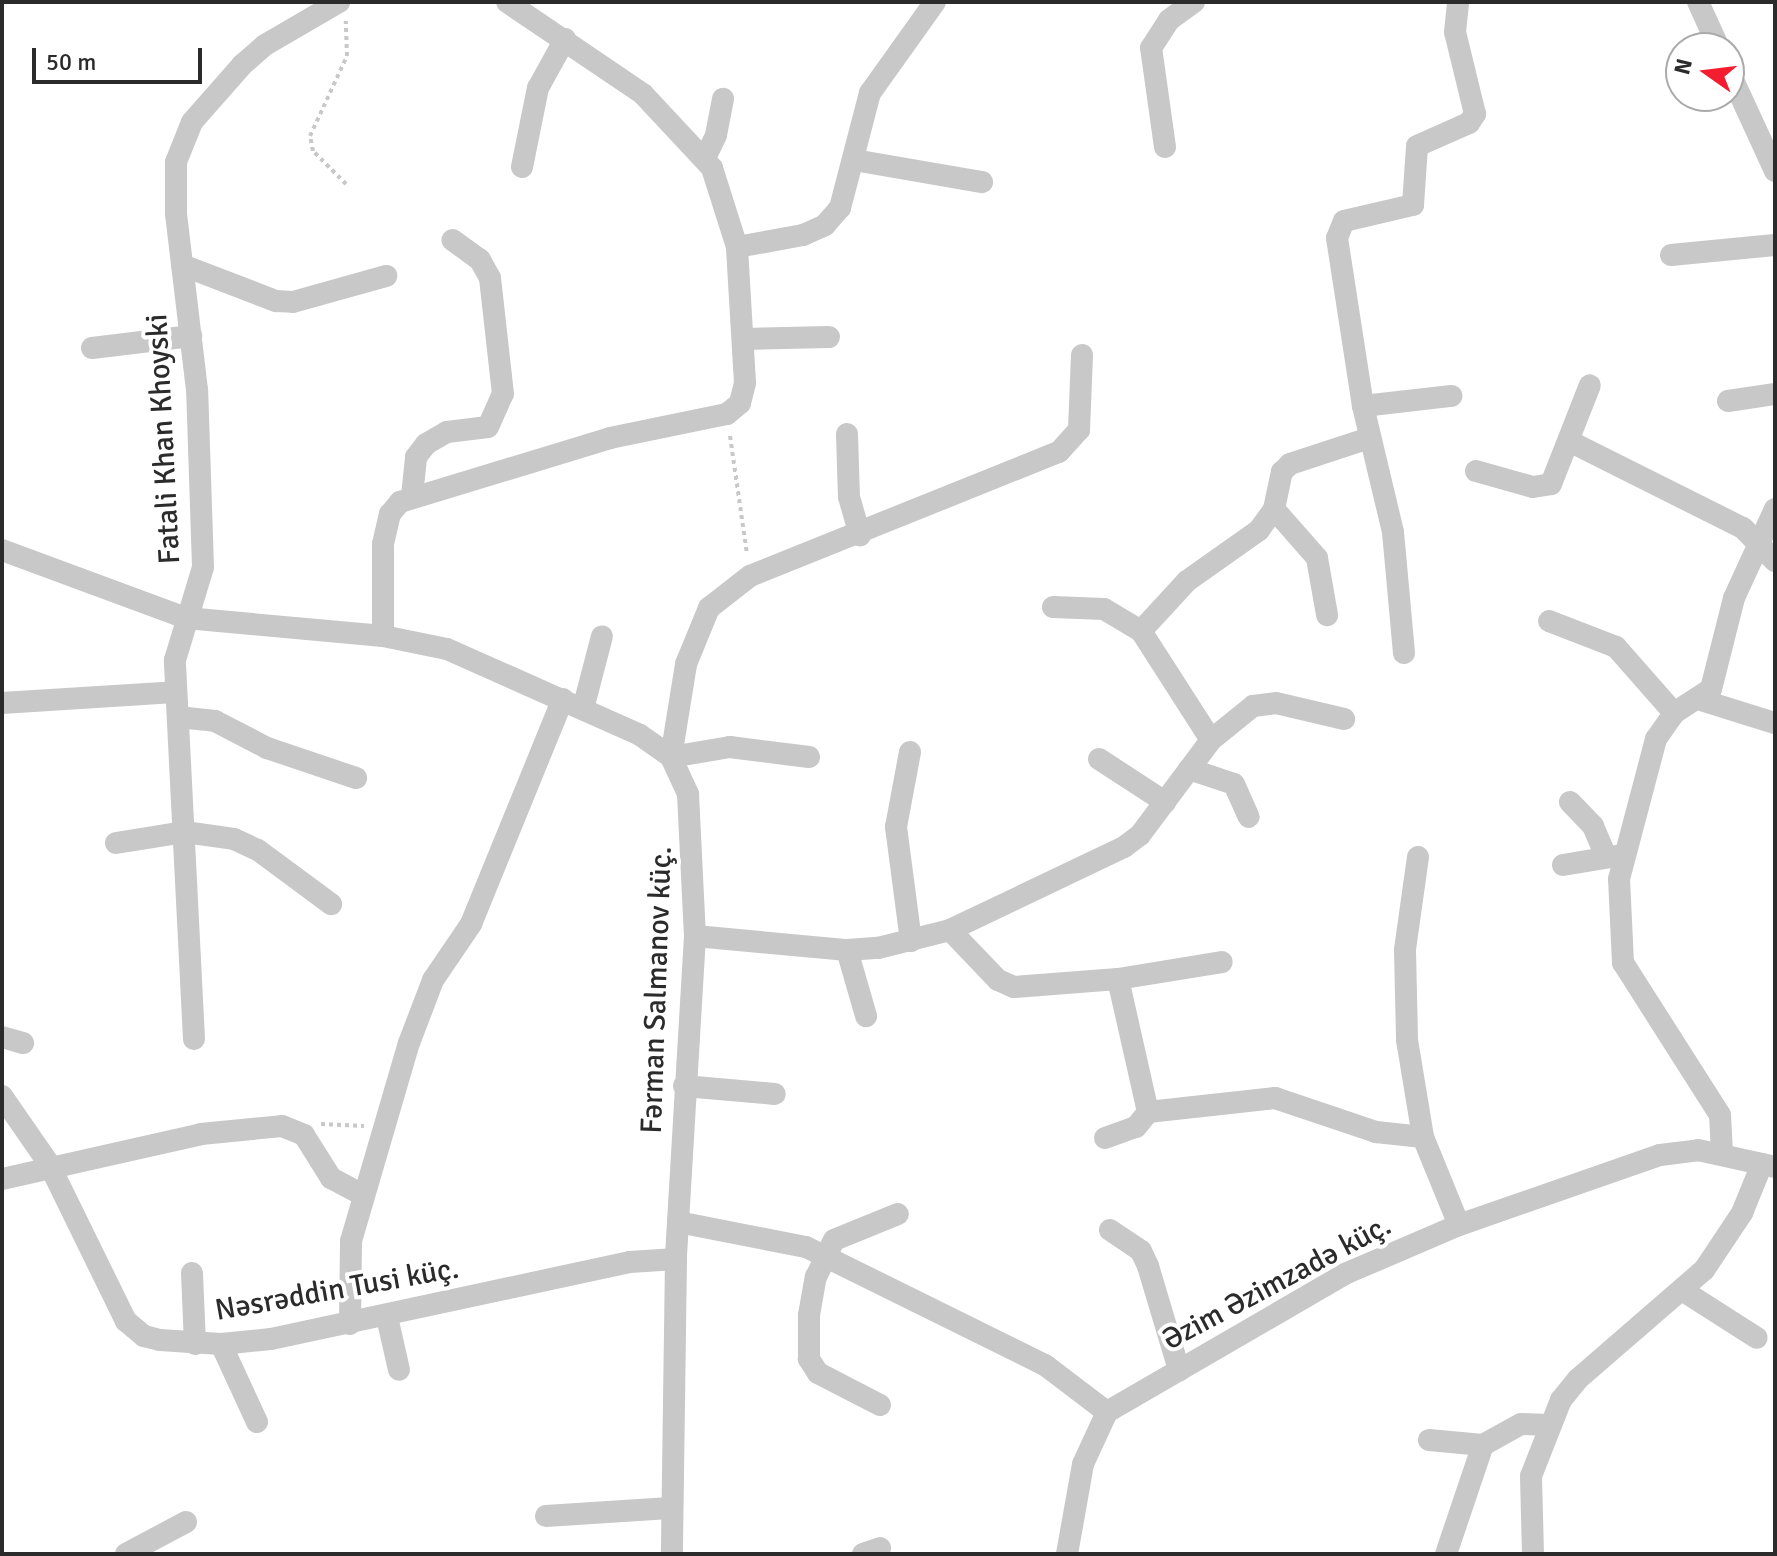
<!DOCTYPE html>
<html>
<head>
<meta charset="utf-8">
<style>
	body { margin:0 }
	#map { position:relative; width:1777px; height:1556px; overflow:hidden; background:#fff; font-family:Signika,sans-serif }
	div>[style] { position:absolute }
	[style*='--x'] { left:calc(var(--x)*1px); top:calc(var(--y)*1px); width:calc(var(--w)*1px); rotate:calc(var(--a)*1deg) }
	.path>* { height:4px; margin-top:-2px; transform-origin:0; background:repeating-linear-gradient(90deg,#c8c8c8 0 4px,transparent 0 8px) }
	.minor>* { height:22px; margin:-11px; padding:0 11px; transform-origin:11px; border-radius:11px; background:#c8c8c8 }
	span { translate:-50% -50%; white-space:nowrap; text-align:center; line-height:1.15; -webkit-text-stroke:8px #fff; paint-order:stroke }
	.street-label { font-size:30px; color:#2b2b2b }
	.frame { position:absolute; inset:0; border:4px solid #2b2b2b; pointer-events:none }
	.north { position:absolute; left:1665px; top:32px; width:80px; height:80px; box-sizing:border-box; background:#fff; border:2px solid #aaa; border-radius:50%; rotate:284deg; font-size:22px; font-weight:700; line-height:32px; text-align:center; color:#2b2b2b }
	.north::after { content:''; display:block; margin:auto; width:28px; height:36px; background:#f41c2f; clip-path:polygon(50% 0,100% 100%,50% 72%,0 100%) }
	.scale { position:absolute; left:32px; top:48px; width:170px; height:36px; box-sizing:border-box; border:4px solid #2b2b2b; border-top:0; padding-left:10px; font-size:24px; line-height:28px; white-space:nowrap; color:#2b2b2b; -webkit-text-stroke:6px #fff; paint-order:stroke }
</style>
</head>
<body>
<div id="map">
	<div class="path">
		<i style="--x:346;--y:184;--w:47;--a:-135"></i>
		<i style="--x:313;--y:151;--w:15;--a:-101"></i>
		<i style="--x:310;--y:136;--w:88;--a:-65.2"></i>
		<i style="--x:347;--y:56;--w:35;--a:-92"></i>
		<i style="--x:730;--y:436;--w:119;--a:81.8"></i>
		<i style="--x:321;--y:1124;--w:43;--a:2.7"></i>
	</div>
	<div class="minor">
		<i style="--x:1698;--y:2;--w:51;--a:65.5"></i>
		<i style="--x:1729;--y:71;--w:110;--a:65.3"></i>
		<i style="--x:1165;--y:147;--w:100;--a:-98"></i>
		<i style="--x:1151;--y:48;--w:33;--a:-57"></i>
		<i style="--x:1169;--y:20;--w:31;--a:-36"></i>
		<i style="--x:705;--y:158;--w:25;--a:-64"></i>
		<i style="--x:716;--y:135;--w:37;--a:-79"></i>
		<i style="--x:854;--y:160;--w:130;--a:9.8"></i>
		<i style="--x:522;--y:167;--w:81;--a:-78.6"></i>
		<i style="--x:538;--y:88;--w:56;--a:-61.1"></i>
		<i style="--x:737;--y:247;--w:67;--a:-10.3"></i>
		<i style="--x:803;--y:235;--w:24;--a:-24"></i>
		<i style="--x:825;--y:225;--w:23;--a:-49"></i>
		<i style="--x:840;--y:208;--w:119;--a:-75.4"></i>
		<i style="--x:870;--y:93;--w:112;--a:-54.5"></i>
		<i style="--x:1671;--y:255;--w:104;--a:-5.5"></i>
		<i style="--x:182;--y:265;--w:101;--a:21"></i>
		<i style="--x:276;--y:301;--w:17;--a:3"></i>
		<i style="--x:293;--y:302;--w:97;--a:-15.6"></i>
		<i style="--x:744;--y:339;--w:85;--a:-1.3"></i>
		<i style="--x:92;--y:348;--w:100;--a:-6.9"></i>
		<i style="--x:1728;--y:401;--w:48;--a:-8.5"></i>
		<i style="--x:1363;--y:406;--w:89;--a:-6.5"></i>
		<i style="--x:847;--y:434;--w:63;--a:88.2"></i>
		<i style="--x:849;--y:497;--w:40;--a:74"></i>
		<i style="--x:1571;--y:442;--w:192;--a:26.6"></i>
		<i style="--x:1743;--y:528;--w:46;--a:45.9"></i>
		<i style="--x:1476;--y:471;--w:59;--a:15.7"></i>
		<i style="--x:1533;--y:487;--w:18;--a:-9"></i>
		<i style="--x:1551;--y:484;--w:106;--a:-68.5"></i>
		<i style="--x:412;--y:496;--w:39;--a:-84"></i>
		<i style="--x:416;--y:457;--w:16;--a:-52"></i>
		<i style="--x:426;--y:444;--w:24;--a:-30"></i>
		<i style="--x:447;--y:432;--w:41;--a:-7"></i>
		<i style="--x:488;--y:427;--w:36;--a:-66"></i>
		<i style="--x:503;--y:394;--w:117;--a:-96.4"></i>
		<i style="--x:490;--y:278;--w:21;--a:-119"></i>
		<i style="--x:480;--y:260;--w:34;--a:-144"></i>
		<i style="--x:1274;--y:509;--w:65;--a:48.7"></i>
		<i style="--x:1317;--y:558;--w:58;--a:80"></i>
		<i style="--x:2;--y:550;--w:196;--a:20.3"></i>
		<i style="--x:186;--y:618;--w:198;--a:5.2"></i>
		<i style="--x:383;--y:636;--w:65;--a:11.5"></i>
		<i style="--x:447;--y:649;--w:211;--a:24"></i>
		<i style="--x:640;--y:735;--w:38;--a:35"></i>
		<i style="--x:671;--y:757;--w:41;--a:65.3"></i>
		<i style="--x:688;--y:794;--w:142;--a:87.2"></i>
		<i style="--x:695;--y:936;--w:324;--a:93.4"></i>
		<i style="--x:676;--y:1259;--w:295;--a:90.8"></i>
		<i style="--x:1053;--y:607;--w:51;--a:2.2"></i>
		<i style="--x:1104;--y:609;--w:43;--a:30.7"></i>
		<i style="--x:1549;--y:621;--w:72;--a:21.2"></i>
		<i style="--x:1616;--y:647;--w:88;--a:48.7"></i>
		<i style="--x:383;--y:636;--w:92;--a:-90"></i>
		<i style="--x:383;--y:544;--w:31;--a:-77"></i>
		<i style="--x:390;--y:514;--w:16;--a:-50"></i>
		<i style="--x:400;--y:502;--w:220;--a:-16.9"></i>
		<i style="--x:610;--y:438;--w:119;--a:-11.6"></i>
		<i style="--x:727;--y:414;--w:17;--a:-40"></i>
		<i style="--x:740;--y:403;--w:21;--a:-76"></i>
		<i style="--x:745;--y:383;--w:136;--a:-93.4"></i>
		<i style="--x:737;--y:247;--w:83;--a:-107.6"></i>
		<i style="--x:712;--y:168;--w:101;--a:-133"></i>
		<i style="--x:643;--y:94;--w:164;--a:-145.9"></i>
		<i style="--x:1404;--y:653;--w:121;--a:-95.2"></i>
		<i style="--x:1393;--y:532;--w:130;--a:-103.4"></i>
		<i style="--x:1363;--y:406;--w:170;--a:-98.8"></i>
		<i style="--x:1337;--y:238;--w:18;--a:-68"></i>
		<i style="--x:1344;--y:221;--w:71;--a:-13.1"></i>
		<i style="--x:1413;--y:205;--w:59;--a:-86.1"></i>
		<i style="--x:1417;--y:146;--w:57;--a:-23.9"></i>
		<i style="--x:1469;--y:123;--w:11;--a:-56"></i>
		<i style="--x:1475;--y:114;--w:84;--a:-103.7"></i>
		<i style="--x:1455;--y:32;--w:30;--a:-84"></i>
		<i style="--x:1701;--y:700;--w:77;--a:17.3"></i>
		<i style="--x:2;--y:703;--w:173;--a:-3.6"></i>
		<i style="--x:583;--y:709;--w:75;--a:-75.4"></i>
		<i style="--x:178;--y:717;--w:37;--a:6"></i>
		<i style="--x:215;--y:721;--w:59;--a:27.4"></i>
		<i style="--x:267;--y:748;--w:94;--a:18.6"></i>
		<i style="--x:1211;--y:740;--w:130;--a:-122.7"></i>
		<i style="--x:1141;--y:631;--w:68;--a:-47.4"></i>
		<i style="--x:1187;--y:581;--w:88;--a:-35.3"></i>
		<i style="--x:1259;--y:530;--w:26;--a:-54"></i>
		<i style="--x:1274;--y:509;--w:38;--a:-78"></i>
		<i style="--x:1282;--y:472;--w:11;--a:-45"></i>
		<i style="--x:1290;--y:464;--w:83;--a:-18.2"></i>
		<i style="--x:910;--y:752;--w:76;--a:100.6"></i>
		<i style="--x:896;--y:827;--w:115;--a:82.5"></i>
		<i style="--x:809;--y:757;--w:80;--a:-172.8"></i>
		<i style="--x:730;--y:747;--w:60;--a:170.4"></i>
		<i style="--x:671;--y:757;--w:94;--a:-80.8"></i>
		<i style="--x:686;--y:664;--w:61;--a:-67.7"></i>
		<i style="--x:709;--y:608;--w:52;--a:-38"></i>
		<i style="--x:750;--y:576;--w:333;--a:-21.9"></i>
		<i style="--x:1059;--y:452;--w:30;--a:-48"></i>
		<i style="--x:1079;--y:430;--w:75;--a:-87.7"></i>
		<i style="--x:1099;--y:759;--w:79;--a:33.1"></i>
		<i style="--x:1189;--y:769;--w:47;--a:18.4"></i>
		<i style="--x:1234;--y:784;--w:36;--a:66"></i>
		<i style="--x:1570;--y:802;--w:33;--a:46"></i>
		<i style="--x:1593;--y:826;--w:33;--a:67"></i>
		<i style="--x:116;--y:843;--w:70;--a:-9.1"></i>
		<i style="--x:185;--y:832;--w:49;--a:8.1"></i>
		<i style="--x:234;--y:839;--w:26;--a:25"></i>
		<i style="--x:258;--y:850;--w:91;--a:36.5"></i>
		<i style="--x:1418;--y:857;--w:94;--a:98"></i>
		<i style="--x:1405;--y:950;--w:90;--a:88.7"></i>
		<i style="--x:1407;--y:1040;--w:98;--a:80.6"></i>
		<i style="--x:1423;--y:1137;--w:95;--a:67.8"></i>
		<i style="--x:1563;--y:865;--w:55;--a:-9.5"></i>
		<i style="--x:950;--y:930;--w:69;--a:46.2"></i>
		<i style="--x:998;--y:980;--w:17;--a:24"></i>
		<i style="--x:1014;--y:987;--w:104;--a:-4.4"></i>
		<i style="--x:1118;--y:979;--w:136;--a:77.3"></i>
		<i style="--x:1148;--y:1112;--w:128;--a:-6.3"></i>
		<i style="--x:1275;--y:1098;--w:107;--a:18.6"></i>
		<i style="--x:1376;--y:1132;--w:47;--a:6.1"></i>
		<i style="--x:695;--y:936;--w:153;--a:5.3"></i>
		<i style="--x:847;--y:950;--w:31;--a:-4"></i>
		<i style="--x:878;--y:948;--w:74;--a:-14"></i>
		<i style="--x:950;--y:930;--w:193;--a:-25.5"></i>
		<i style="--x:1124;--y:847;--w:20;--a:-37"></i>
		<i style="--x:1140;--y:835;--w:119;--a:-53.2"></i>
		<i style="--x:1211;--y:740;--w:54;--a:-39"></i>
		<i style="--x:1253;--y:706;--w:23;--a:-7"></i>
		<i style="--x:1276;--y:703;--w:70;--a:13.2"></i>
		<i style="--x:847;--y:950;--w:69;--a:73.9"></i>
		<i style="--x:1118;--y:979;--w:105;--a:-9.3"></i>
		<i style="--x:2;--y:1037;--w:22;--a:16"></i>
		<i style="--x:194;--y:1039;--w:379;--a:-92.9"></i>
		<i style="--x:175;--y:660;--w:97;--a:-73.2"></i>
		<i style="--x:203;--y:567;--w:177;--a:-91.9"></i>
		<i style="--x:197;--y:390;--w:177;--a:-96.8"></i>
		<i style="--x:176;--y:214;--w:52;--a:-90"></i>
		<i style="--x:176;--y:162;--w:43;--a:-68.2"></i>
		<i style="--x:192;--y:122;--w:76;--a:-48.7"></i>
		<i style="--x:242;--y:65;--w:30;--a:-41"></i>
		<i style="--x:265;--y:45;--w:86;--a:-30.2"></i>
		<i style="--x:684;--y:1086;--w:91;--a:5"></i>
		<i style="--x:2;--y:1096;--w:83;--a:55.3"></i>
		<i style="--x:49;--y:1164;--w:175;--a:63.9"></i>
		<i style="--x:126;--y:1321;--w:23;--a:40"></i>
		<i style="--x:144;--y:1336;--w:16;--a:14"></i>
		<i style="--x:160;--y:1340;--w:61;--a:3.8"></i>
		<i style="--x:221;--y:1344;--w:50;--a:-5.7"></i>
		<i style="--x:271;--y:1339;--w:367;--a:-12.1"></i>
		<i style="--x:630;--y:1262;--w:46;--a:-3.7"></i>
		<i style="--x:1105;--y:1138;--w:33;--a:-20"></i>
		<i style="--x:1136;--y:1127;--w:19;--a:-51"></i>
		<i style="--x:1722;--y:1153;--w:38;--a:-93"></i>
		<i style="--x:1720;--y:1115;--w:180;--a:-122.5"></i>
		<i style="--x:1623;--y:963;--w:84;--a:-92.7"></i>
		<i style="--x:1619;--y:879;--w:145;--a:-75.2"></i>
		<i style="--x:1656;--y:739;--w:32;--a:-55"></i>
		<i style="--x:1674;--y:713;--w:44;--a:-33"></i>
		<i style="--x:1711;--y:689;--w:94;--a:-75.8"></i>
		<i style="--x:1734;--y:598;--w:98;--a:-65.3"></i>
		<i style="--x:2;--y:1179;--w:204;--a:-12.7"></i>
		<i style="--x:201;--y:1134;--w:81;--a:-5.6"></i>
		<i style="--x:282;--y:1126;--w:24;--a:22"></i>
		<i style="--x:304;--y:1135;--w:51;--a:57.9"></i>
		<i style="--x:331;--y:1178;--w:34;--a:28"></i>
		<i style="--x:678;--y:1222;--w:130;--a:11.1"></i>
		<i style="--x:806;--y:1247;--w:267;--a:26.3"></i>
		<i style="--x:1045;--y:1365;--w:78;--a:37.2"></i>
		<i style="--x:1110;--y:1230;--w:37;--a:34"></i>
		<i style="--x:1141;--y:1251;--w:17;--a:65"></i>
		<i style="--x:1148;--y:1266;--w:109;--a:73.4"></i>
		<i style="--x:192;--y:1273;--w:71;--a:87.6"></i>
		<i style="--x:1685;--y:1292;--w:85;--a:32.6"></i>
		<i style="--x:387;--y:1317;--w:54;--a:77.2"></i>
		<i style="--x:350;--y:1324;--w:83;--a:-89.3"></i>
		<i style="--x:351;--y:1241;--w:206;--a:-73.7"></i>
		<i style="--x:409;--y:1043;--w:67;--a:-69.1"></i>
		<i style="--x:433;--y:980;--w:68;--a:-55.8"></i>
		<i style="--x:471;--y:924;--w:243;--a:-67.8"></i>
		<i style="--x:221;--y:1344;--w:86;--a:65.2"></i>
		<i style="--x:880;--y:1405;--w:70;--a:-152.7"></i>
		<i style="--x:818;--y:1373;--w:17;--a:-123"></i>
		<i style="--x:809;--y:1359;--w:44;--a:-90"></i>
		<i style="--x:809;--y:1315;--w:39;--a:-80"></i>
		<i style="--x:816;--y:1277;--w:41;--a:-64.1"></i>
		<i style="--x:834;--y:1240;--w:69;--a:-22.1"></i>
		<i style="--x:1429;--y:1440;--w:54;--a:5.3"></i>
		<i style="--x:546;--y:1516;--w:124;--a:-3.7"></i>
		<i style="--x:126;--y:1554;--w:68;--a:-28.1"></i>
		<i style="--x:863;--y:1554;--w:18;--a:-19"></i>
		<i style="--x:1067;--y:1554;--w:91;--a:-79.9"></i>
		<i style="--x:1083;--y:1464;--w:57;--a:-65.2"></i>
		<i style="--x:1107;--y:1412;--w:277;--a:-30.1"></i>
		<i style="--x:1347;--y:1273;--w:122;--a:-23.2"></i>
		<i style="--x:1459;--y:1225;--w:213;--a:-19.2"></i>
		<i style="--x:1660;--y:1155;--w:38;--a:-7"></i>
		<i style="--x:1698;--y:1150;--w:79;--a:12.4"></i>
		<i style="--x:1446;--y:1554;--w:115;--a:-71.3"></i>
		<i style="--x:1483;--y:1445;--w:43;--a:-28.9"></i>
		<i style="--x:1521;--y:1424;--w:26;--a:2"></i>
		<i style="--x:1533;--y:1554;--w:78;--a:-91.5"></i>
		<i style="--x:1531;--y:1476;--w:82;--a:-68.5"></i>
		<i style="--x:1561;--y:1400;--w:27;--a:-51"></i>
		<i style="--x:1578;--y:1379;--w:167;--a:-40.9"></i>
		<i style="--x:1704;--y:1270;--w:69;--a:-56.3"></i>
		<i style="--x:1742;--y:1213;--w:53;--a:-67.8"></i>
	</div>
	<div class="street-label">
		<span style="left:164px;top:439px;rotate:-93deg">Fatali Khan Khoyski</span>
		<span style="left:657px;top:990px;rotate:-88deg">Fərman Salmanov küç.</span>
		<span style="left:1277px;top:1283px;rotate:-28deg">Əzim Əzimzadə küç.</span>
		<span style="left:337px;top:1290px;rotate:-10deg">Nəsrəddin Tusi küç.</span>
	</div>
	<div class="frame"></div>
	<div class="north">N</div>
	<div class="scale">50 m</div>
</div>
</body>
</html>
